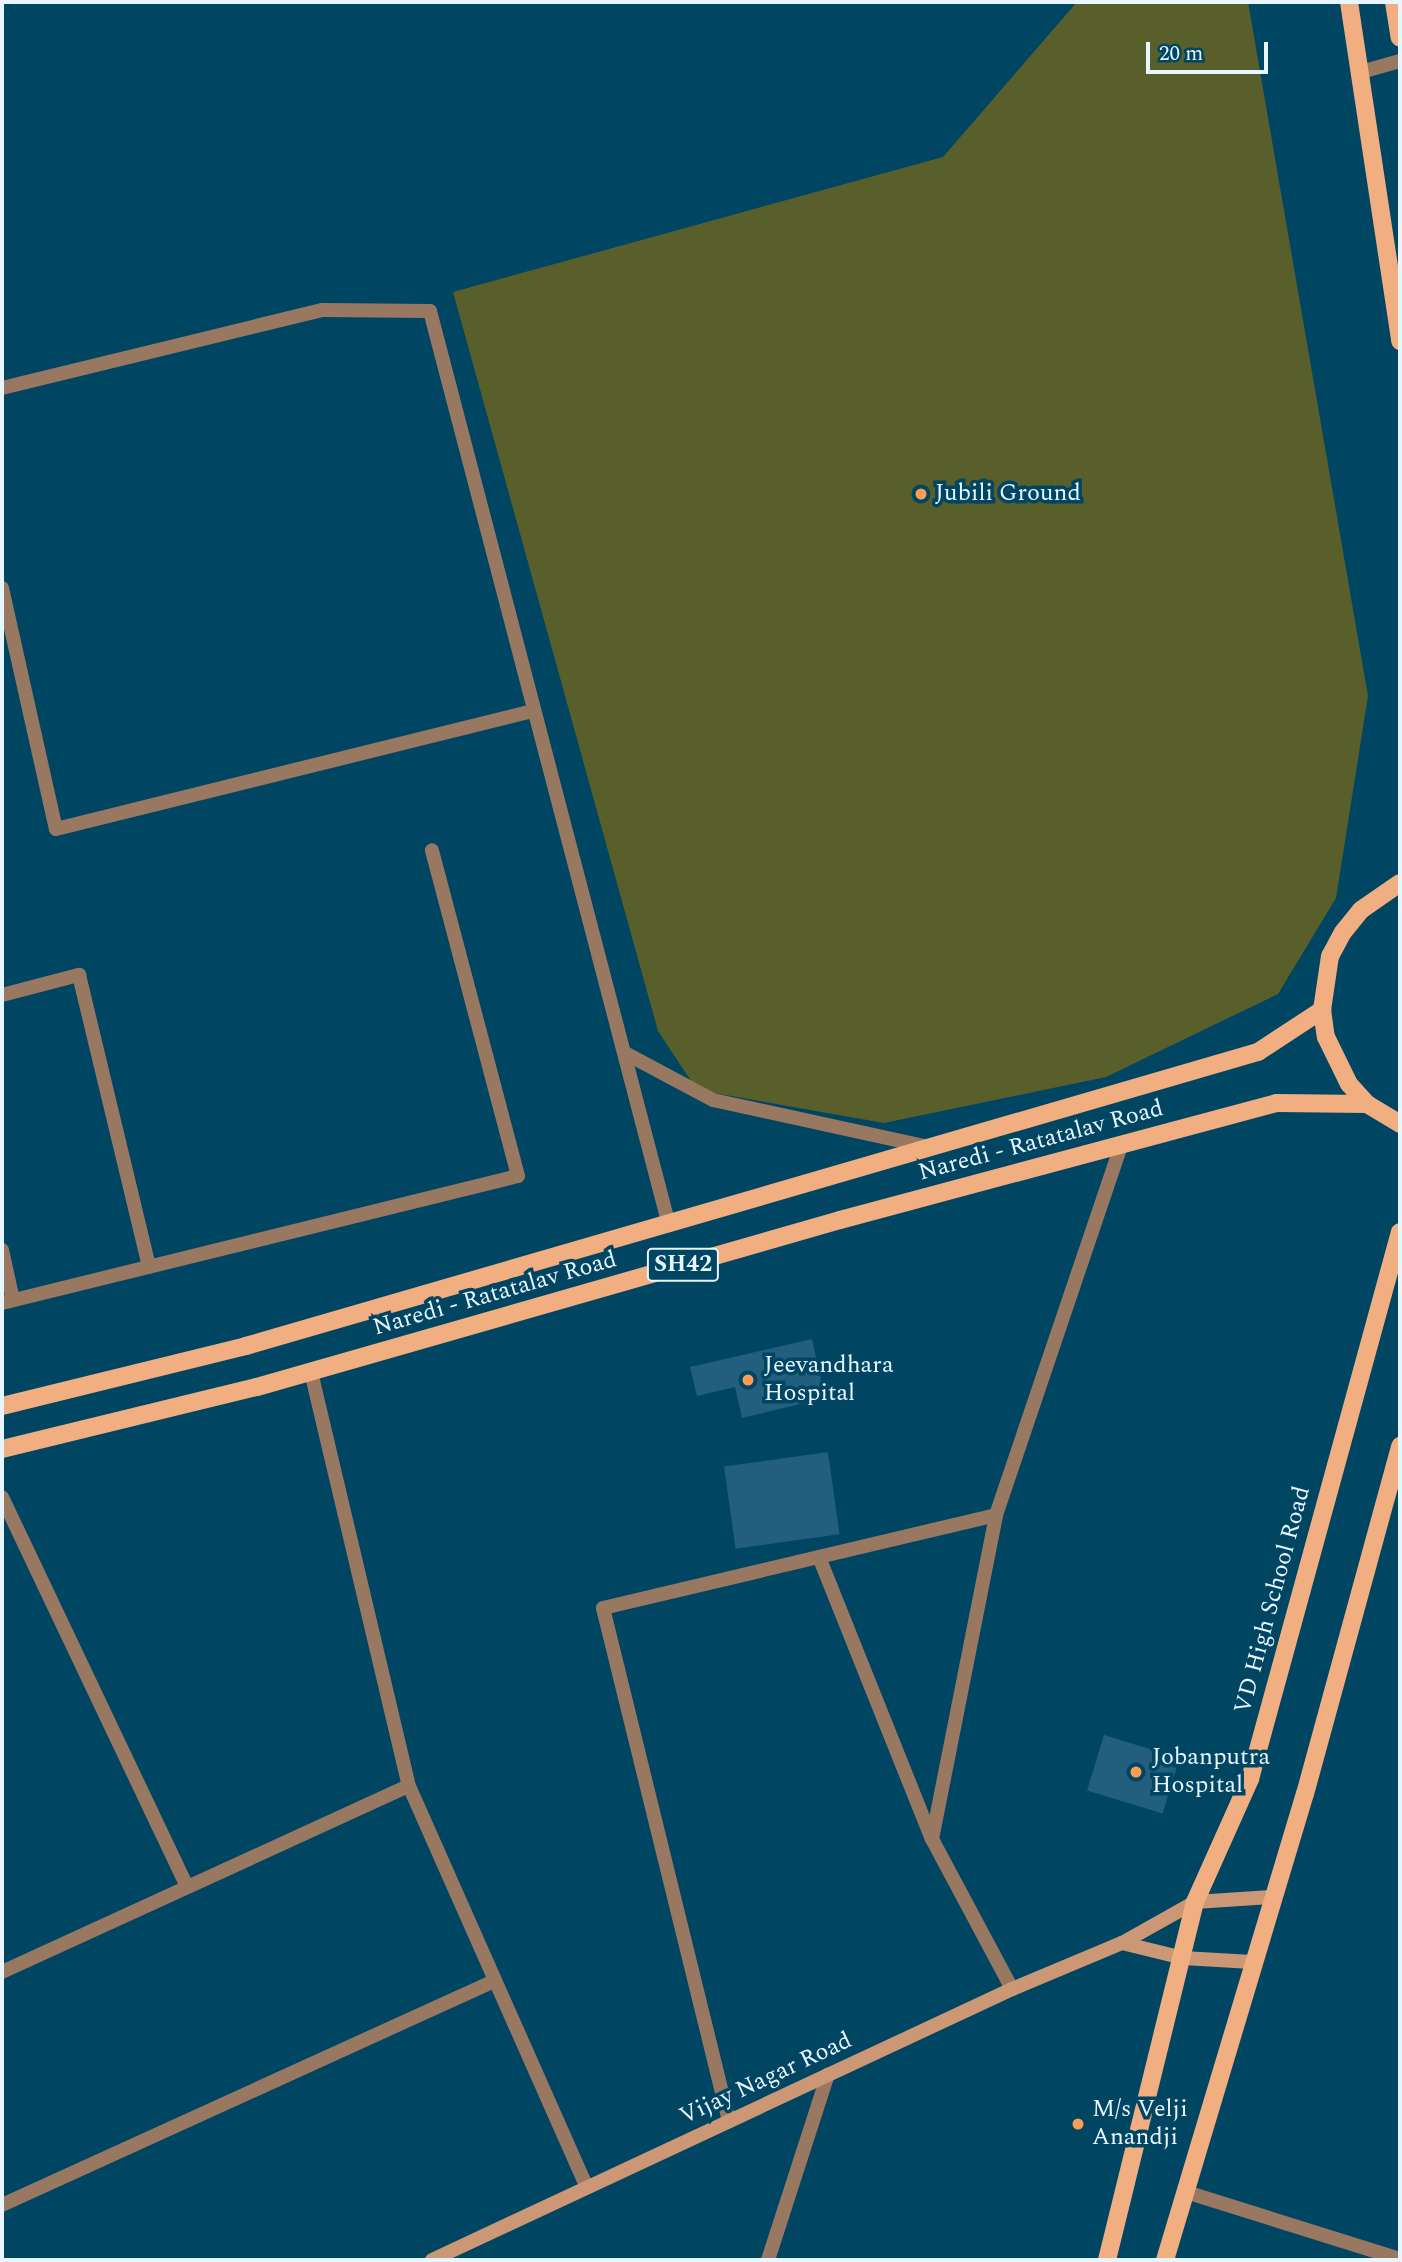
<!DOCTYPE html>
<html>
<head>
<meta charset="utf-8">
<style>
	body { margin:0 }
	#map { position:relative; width:1402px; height:2262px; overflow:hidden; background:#004562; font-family:Spectral,serif }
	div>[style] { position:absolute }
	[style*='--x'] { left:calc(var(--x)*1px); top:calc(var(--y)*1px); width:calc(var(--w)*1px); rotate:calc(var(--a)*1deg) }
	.green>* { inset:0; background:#595f2a }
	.building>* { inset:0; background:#225e7d; transform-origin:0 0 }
	.street>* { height:14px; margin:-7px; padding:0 7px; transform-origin:7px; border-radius:7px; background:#997862 }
	.secondary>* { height:14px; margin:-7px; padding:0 7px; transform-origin:7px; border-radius:7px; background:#cb9774 }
	.primary>* { height:18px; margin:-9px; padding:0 9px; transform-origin:9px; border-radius:9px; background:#f1ae81 }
	.dots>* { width:19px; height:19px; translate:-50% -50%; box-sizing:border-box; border:4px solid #004562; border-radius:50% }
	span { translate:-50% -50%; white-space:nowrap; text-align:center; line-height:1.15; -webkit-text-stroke:7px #004562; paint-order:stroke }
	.shield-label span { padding:2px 5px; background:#004562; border:2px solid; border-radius:5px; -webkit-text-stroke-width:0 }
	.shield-label { font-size:23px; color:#e7f6ff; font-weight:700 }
	.poi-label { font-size:24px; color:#e7f6ff }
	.left { translate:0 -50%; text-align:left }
	.street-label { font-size:24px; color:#e7f6ff }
	.frame { position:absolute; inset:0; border:4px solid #e7f6ff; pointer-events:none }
	.scale { position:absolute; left:1146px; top:42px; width:122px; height:32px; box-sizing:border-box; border:4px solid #e7f6ff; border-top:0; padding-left:9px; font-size:21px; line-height:24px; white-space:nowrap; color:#e7f6ff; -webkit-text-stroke:5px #004562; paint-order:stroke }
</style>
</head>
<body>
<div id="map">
	<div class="green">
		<i style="clip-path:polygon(1077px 2px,1248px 2px,1368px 696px,1336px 898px,1278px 994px,1106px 1077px,884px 1123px,697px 1090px,658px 1031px,453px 292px,943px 157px)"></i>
	</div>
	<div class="building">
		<i style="clip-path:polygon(812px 1339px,825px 1398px,742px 1418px,735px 1387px,697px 1396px,690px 1367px)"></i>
		<i style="left:828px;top:1452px;width:83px;height:105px;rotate:82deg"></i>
		<i style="left:1104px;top:1735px;width:79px;height:58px;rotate:17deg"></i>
	</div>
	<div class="street">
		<i style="--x:1361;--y:72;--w:41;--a:-15.8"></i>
		<i style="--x:2;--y:388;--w:329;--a:-13.7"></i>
		<i style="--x:322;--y:310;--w:108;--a:0.5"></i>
		<i style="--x:430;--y:311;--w:945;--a:75.35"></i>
		<i style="--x:2;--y:588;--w:247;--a:77.4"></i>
		<i style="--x:56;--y:829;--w:492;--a:-13.9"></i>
		<i style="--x:2;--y:995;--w:80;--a:-14.6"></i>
		<i style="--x:79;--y:975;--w:300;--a:76.5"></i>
		<i style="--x:625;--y:1053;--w:100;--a:28.1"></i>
		<i style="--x:713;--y:1100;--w:221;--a:12.3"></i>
		<i style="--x:2;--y:1250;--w:51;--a:77.6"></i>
		<i style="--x:2;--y:1303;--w:531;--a:-13.83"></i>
		<i style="--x:518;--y:1176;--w:337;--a:-104.8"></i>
		<i style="--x:311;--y:1372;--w:425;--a:76.7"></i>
		<i style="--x:409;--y:1786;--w:439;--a:66.1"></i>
		<i style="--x:2;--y:1497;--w:429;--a:64.6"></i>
		<i style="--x:819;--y:1557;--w:304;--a:68.2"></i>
		<i style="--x:932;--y:1839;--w:170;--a:61.9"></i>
		<i style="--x:932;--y:1839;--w:330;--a:-78.8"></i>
		<i style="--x:996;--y:1515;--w:391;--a:-71.3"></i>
		<i style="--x:2;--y:1972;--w:447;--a:-24.6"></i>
		<i style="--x:729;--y:2121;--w:528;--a:-103.8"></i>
		<i style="--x:603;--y:1608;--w:404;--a:-13.3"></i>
		<i style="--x:1186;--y:2192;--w:224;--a:17.4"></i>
		<i style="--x:2;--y:2205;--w:541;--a:-24.48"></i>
		<i style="--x:768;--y:2260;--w:195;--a:-72.1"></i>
	</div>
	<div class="secondary">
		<i style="--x:1122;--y:1943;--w:63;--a:13.8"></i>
		<i style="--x:1183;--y:1958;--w:69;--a:3.3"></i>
		<i style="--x:432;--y:2260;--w:640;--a:-25.04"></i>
		<i style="--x:1012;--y:1989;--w:119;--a:-22.7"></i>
		<i style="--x:1122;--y:1943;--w:84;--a:-29.3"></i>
		<i style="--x:1195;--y:1902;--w:76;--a:-3.8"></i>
	</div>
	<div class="primary">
		<i style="--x:1349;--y:2;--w:343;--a:81.4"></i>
		<i style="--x:1394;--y:2;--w:36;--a:81"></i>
		<i style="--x:1400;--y:883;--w:47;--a:145.3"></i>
		<i style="--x:1361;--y:910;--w:28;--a:129"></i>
		<i style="--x:1343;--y:932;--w:27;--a:118"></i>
		<i style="--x:1330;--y:956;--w:55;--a:98.4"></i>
		<i style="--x:1322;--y:1010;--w:27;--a:82"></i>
		<i style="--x:1326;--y:1037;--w:52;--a:63.9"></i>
		<i style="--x:1349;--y:1084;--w:27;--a:48"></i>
		<i style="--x:1367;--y:1104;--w:39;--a:31"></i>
		<i style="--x:2;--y:1406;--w:251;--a:-13.8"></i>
		<i style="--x:246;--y:1346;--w:1054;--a:-16.2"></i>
		<i style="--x:1258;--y:1052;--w:77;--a:-33.3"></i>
		<i style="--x:2;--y:1449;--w:262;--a:-13.7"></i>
		<i style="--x:257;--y:1387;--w:606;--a:-15.98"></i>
		<i style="--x:840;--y:1220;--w:452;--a:-15"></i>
		<i style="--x:1277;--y:1103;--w:90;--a:0.6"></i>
		<i style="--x:1107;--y:2260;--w:369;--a:-76.2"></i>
		<i style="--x:1195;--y:1902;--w:135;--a:-65.9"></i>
		<i style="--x:1250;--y:1779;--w:567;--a:-74.67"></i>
		<i style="--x:1165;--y:2260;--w:487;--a:-73.3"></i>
		<i style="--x:1305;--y:1794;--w:361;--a:-74.7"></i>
	</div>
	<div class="dots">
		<i style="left:921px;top:494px;background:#fd9c56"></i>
		<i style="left:748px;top:1380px;background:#fd9c56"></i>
		<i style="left:1136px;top:1772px;background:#fd9c56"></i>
		<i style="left:1078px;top:2124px;background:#fd9c56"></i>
	</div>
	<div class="shield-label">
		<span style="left:683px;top:1265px">SH42</span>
	</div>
	<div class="poi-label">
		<span class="left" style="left:935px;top:494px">Jubili Ground</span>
		<span class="left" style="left:764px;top:1380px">Jeevandhara<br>Hospital</span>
		<span class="left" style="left:1152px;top:1772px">Jobanputra<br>Hospital</span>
		<span class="left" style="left:1092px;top:2124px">M/s Velji<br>Anandji</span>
	</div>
	<div class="street-label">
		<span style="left:1041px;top:1141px;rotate:-15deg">Naredi - Ratatalav Road</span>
		<span style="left:495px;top:1294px;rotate:-16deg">Naredi - Ratatalav Road</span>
		<span style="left:1273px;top:1600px;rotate:-75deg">VD High School Road</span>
		<span style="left:766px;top:2079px;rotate:-25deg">Vijay Nagar Road</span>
	</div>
	<div class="frame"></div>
	<div class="scale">20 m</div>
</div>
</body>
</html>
